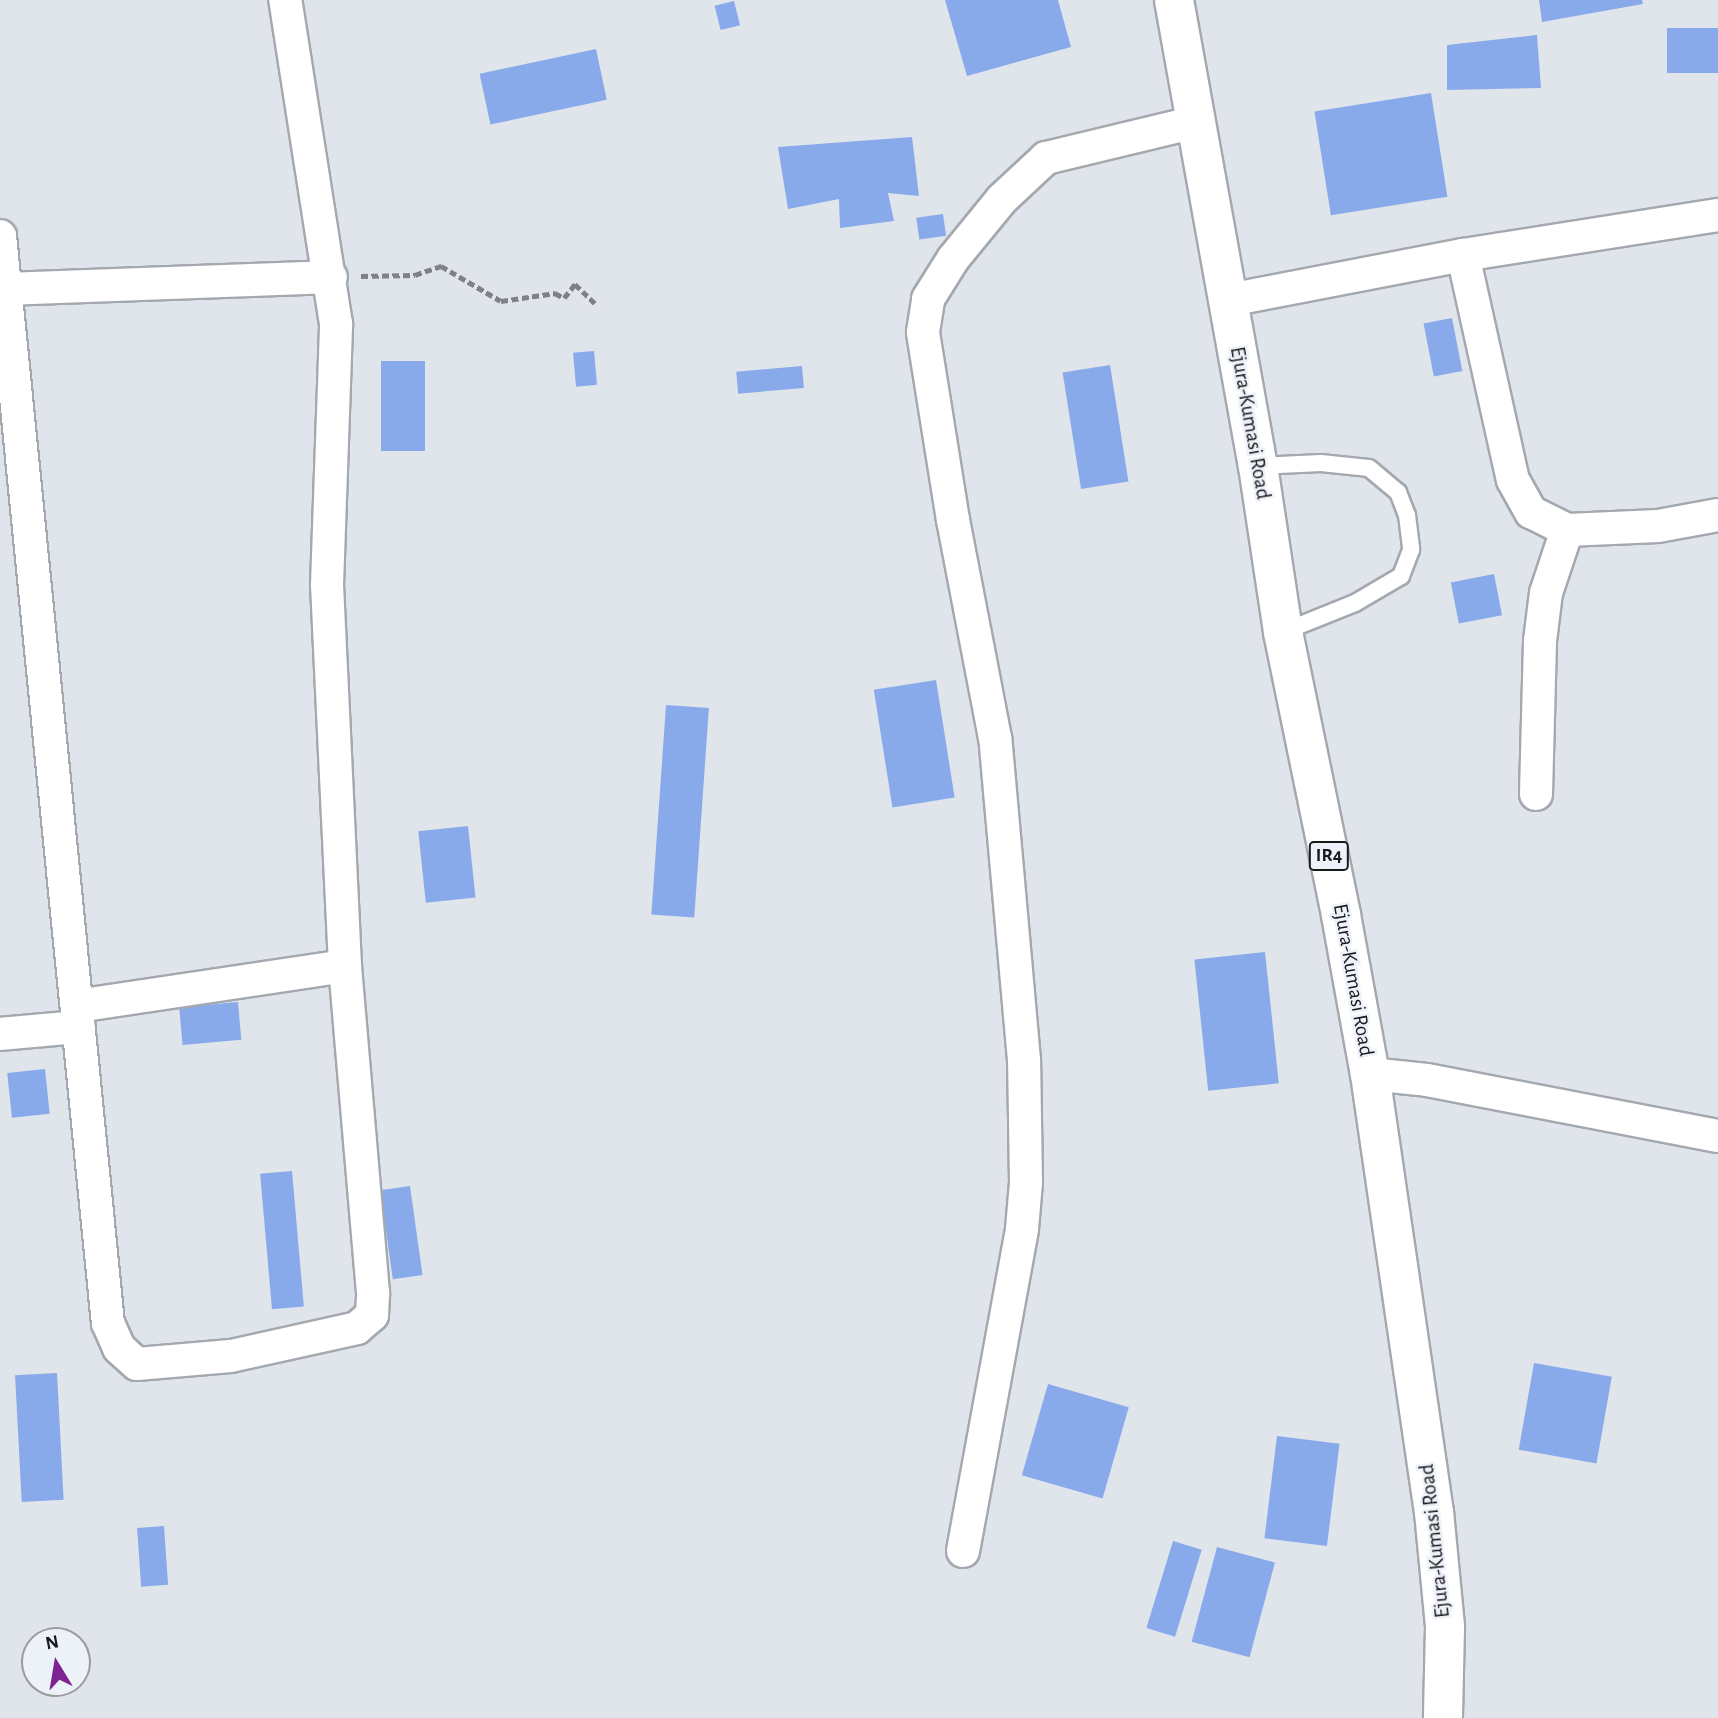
<!DOCTYPE html>
<html>
<head>
<meta charset="utf-8">
<style>
	body { margin:0 }
	#map { position:relative; width:1718px; height:1718px; overflow:hidden; background:#e0e4eb; font-family:"Alegreya Sans",sans-serif }
	div>[style] { position:absolute }
	[style*='--x'] { left:calc(var(--x)*1px); top:calc(var(--y)*1px); width:calc(var(--w)*1px); rotate:calc(var(--a)*1deg) }
	.building>* { inset:0; background:#89aaea; transform-origin:0 0 }
	.path>* { height:4.5px; margin-top:-2.25px; transform-origin:0; background:repeating-linear-gradient(90deg,#7e8186 0 7px,transparent 0 10.5px) }
	.roads { filter:drop-shadow(2px 0 #a4a8af) drop-shadow(-2px 0 #a4a8af) drop-shadow(0 2px #a4a8af) drop-shadow(0 -2px #a4a8af) }
	.lane>* { height:16px; margin:-8px; padding:0 8px; transform-origin:8px; border-radius:8px; background:#fff }
	.street>* { height:32px; margin:-16px; padding:0 16px; transform-origin:16px; border-radius:16px; background:#fff }
	.primary>* { height:38px; margin:-19px; padding:0 19px; transform-origin:19px; border-radius:19px; background:#fff }
	span { translate:-50% -50%; white-space:nowrap; text-align:center; line-height:1.15; -webkit-text-stroke:5px #edf1f8; paint-order:stroke }
	.shield-label span { padding:2px 5px; background:#edf1f8; border:2px solid; border-radius:5px; -webkit-text-stroke-width:0 }
	.shield-label { font-size:19px; color:#18191c; font-weight:700 }
	.street-label { font-size:21px; color:#18191c }
	.north { position:absolute; left:21px; top:1627px; width:70px; height:70px; box-sizing:border-box; background:#edf1f8; border:2px solid #989ba0; border-radius:50%; rotate:349deg; font-size:19px; font-weight:700; line-height:28px; text-align:center; color:#18191c }
	.north::after { content:''; display:block; margin:auto; width:24px; height:32px; background:#7e2492; clip-path:polygon(50% 0,100% 100%,50% 72%,0 100%) }
</style>
</head>
<body>
<div id="map">
	<div class="building">
		<i style="clip-path:polygon(945px 0,1058px 0,1071px 47px,967px 76px)"></i>
		<i style="clip-path:polygon(1539px 0,1642px 0,1643px 4px,1542px 22px)"></i>
		<i style="left:734px;top:1px;width:25px;height:20px;rotate:76deg"></i>
		<i style="left:1718px;top:28px;width:45px;height:51px;rotate:90deg"></i>
		<i style="clip-path:polygon(1537px 35px,1541px 88px,1447px 90px,1447px 45px)"></i>
		<i style="left:596px;top:49px;width:52px;height:119px;rotate:78deg"></i>
		<i style="left:1431px;top:93px;width:105px;height:118px;rotate:81deg"></i>
		<i style="clip-path:polygon(912px 137px,919px 196px,888px 193px,894px 221px,840px 228px,839px 199px,788px 209px,778px 147px)"></i>
		<i style="left:943px;top:214px;width:22px;height:27px;rotate:82deg"></i>
		<i style="left:1452px;top:318px;width:54px;height:29px;rotate:79deg"></i>
		<i style="left:594px;top:351px;width:34px;height:21px;rotate:85deg"></i>
		<i style="left:381px;top:361px;width:44px;height:90px"></i>
		<i style="left:1110px;top:365px;width:118px;height:48px;rotate:81deg"></i>
		<i style="left:802px;top:366px;width:22px;height:66px;rotate:85deg"></i>
		<i style="left:1494px;top:574px;width:42px;height:44px;rotate:79deg"></i>
		<i style="left:936px;top:680px;width:119px;height:63px;rotate:81deg"></i>
		<i style="left:666px;top:705px;width:43px;height:210px;rotate:4deg"></i>
		<i style="left:468px;top:826px;width:72px;height:50px;rotate:84deg"></i>
		<i style="left:1265px;top:952px;width:132px;height:71px;rotate:84deg"></i>
		<i style="left:238px;top:1002px;width:38px;height:59px;rotate:85deg"></i>
		<i style="left:45px;top:1069px;width:45px;height:38px;rotate:84deg"></i>
		<i style="left:292px;top:1171px;width:136px;height:32px;rotate:85deg"></i>
		<i style="left:410px;top:1186px;width:90px;height:30px;rotate:82deg"></i>
		<i style="left:1534px;top:1363px;width:79px;height:88px;rotate:10deg"></i>
		<i style="left:57px;top:1373px;width:127px;height:42px;rotate:87deg"></i>
		<i style="left:1048px;top:1384px;width:84px;height:95px;rotate:16deg"></i>
		<i style="left:1277px;top:1436px;width:63px;height:103px;rotate:7deg"></i>
		<i style="left:164px;top:1526px;width:59px;height:27px;rotate:86deg"></i>
		<i style="left:1173px;top:1541px;width:30px;height:91px;rotate:17deg"></i>
		<i style="left:1217px;top:1547px;width:60px;height:98px;rotate:15deg"></i>
	</div>
	<div class="path">
		<i style="--x:361;--y:276;--w:54;--a:-1.1"></i>
		<i style="--x:415;--y:275;--w:28;--a:-19"></i>
		<i style="--x:441;--y:266;--w:69;--a:30.3"></i>
		<i style="--x:501;--y:301;--w:55;--a:-8.4"></i>
		<i style="--x:555;--y:293;--w:10;--a:29"></i>
		<i style="--x:564;--y:298;--w:18;--a:-52"></i>
		<i style="--x:575;--y:284;--w:30;--a:44"></i>
	</div>
	<div class="roads">
		<div class="lane">
			<i style="--x:1258;--y:466;--w:63;--a:-2.7"></i>
			<i style="--x:1321;--y:463;--w:48;--a:5.9"></i>
			<i style="--x:1369;--y:468;--w:38;--a:40"></i>
			<i style="--x:1398;--y:492;--w:25;--a:69"></i>
			<i style="--x:1407;--y:515;--w:35;--a:83"></i>
			<i style="--x:1411;--y:550;--w:28;--a:111"></i>
			<i style="--x:1401;--y:576;--w:53;--a:149.6"></i>
			<i style="--x:1355;--y:603;--w:78;--a:158.1"></i>
		</div>
		<div class="street">
			<i style="--x:0;--y:236;--w:1092;--a:84.33"></i>
			<i style="--x:108;--y:1323;--w:27;--a:66"></i>
			<i style="--x:119;--y:1348;--w:24;--a:42"></i>
			<i style="--x:137;--y:1364;--w:94;--a:-4.9"></i>
			<i style="--x:231;--y:1356;--w:129;--a:-12.5"></i>
			<i style="--x:357;--y:1328;--w:20;--a:-41"></i>
			<i style="--x:372;--y:1315;--w:22;--a:-87"></i>
			<i style="--x:373;--y:1293;--w:328;--a:-94.9"></i>
			<i style="--x:345;--y:966;--w:381;--a:-92.7"></i>
			<i style="--x:327;--y:585;--w:261;--a:-88"></i>
			<i style="--x:336;--y:324;--w:328;--a:-98.9"></i>
			<i style="--x:1463;--y:255;--w:230;--a:77.5"></i>
			<i style="--x:1513;--y:480;--w:37;--a:61"></i>
			<i style="--x:1531;--y:512;--w:40;--a:26.6"></i>
			<i style="--x:1567;--y:530;--w:91;--a:-2.5"></i>
			<i style="--x:1658;--y:526;--w:61;--a:-10.4"></i>
			<i style="--x:6;--y:289;--w:325;--a:-2.1"></i>
			<i style="--x:1229;--y:300;--w:238;--a:-10.9"></i>
			<i style="--x:1463;--y:255;--w:258;--a:-8.9"></i>
			<i style="--x:1536;--y:794;--w:153;--a:-88.5"></i>
			<i style="--x:1540;--y:641;--w:48;--a:-82.9"></i>
			<i style="--x:1546;--y:593;--w:66;--a:-71.6"></i>
			<i style="--x:77;--y:1006;--w:271;--a:-8.5"></i>
			<i style="--x:0;--y:1034;--w:79;--a:-5.1"></i>
			<i style="--x:1370;--y:1074;--w:57;--a:6"></i>
			<i style="--x:1427;--y:1080;--w:296;--a:10.9"></i>
			<i style="--x:963;--y:1551;--w:327;--a:-79.6"></i>
			<i style="--x:1022;--y:1229;--w:47;--a:-85.1"></i>
			<i style="--x:1026;--y:1182;--w:122;--a:-90.9"></i>
			<i style="--x:1024;--y:1060;--w:323;--a:-95.1"></i>
			<i style="--x:995;--y:738;--w:222;--a:-100.9"></i>
			<i style="--x:953;--y:520;--w:190;--a:-99.1"></i>
			<i style="--x:923;--y:332;--w:33;--a:-81"></i>
			<i style="--x:928;--y:299;--w:47;--a:-58"></i>
			<i style="--x:953;--y:259;--w:77;--a:-50.8"></i>
			<i style="--x:1002;--y:199;--w:60;--a:-43"></i>
			<i style="--x:1046;--y:158;--w:154;--a:-13.5"></i>
		</div>
		<div class="primary">
			<i style="--x:1174;--y:0;--w:474;--a:79.8"></i>
			<i style="--x:1258;--y:466;--w:168;--a:81.4"></i>
			<i style="--x:1283;--y:632;--w:289;--a:78.4"></i>
			<i style="--x:1341;--y:915;--w:162;--a:79.7"></i>
			<i style="--x:1370;--y:1074;--w:443;--a:81.7"></i>
			<i style="--x:1434;--y:1512;--w:116;--a:84.5"></i>
			<i style="--x:1445;--y:1627;--w:91;--a:91.3"></i>
		</div>
	</div>
	<div class="shield-label">
		<span style="left:1329px;top:856px">IR4</span>
	</div>
	<div class="street-label">
		<span style="left:1250px;top:423px;rotate:80deg">Ejura-Kumasi Road</span>
		<span style="left:1353px;top:980px;rotate:80deg">Ejura-Kumasi Road</span>
		<span style="left:1435px;top:1541px;rotate:-96deg">Ejura-Kumasi Road</span>
	</div>
	<div class="north">N</div>
</div>
</body>
</html>
